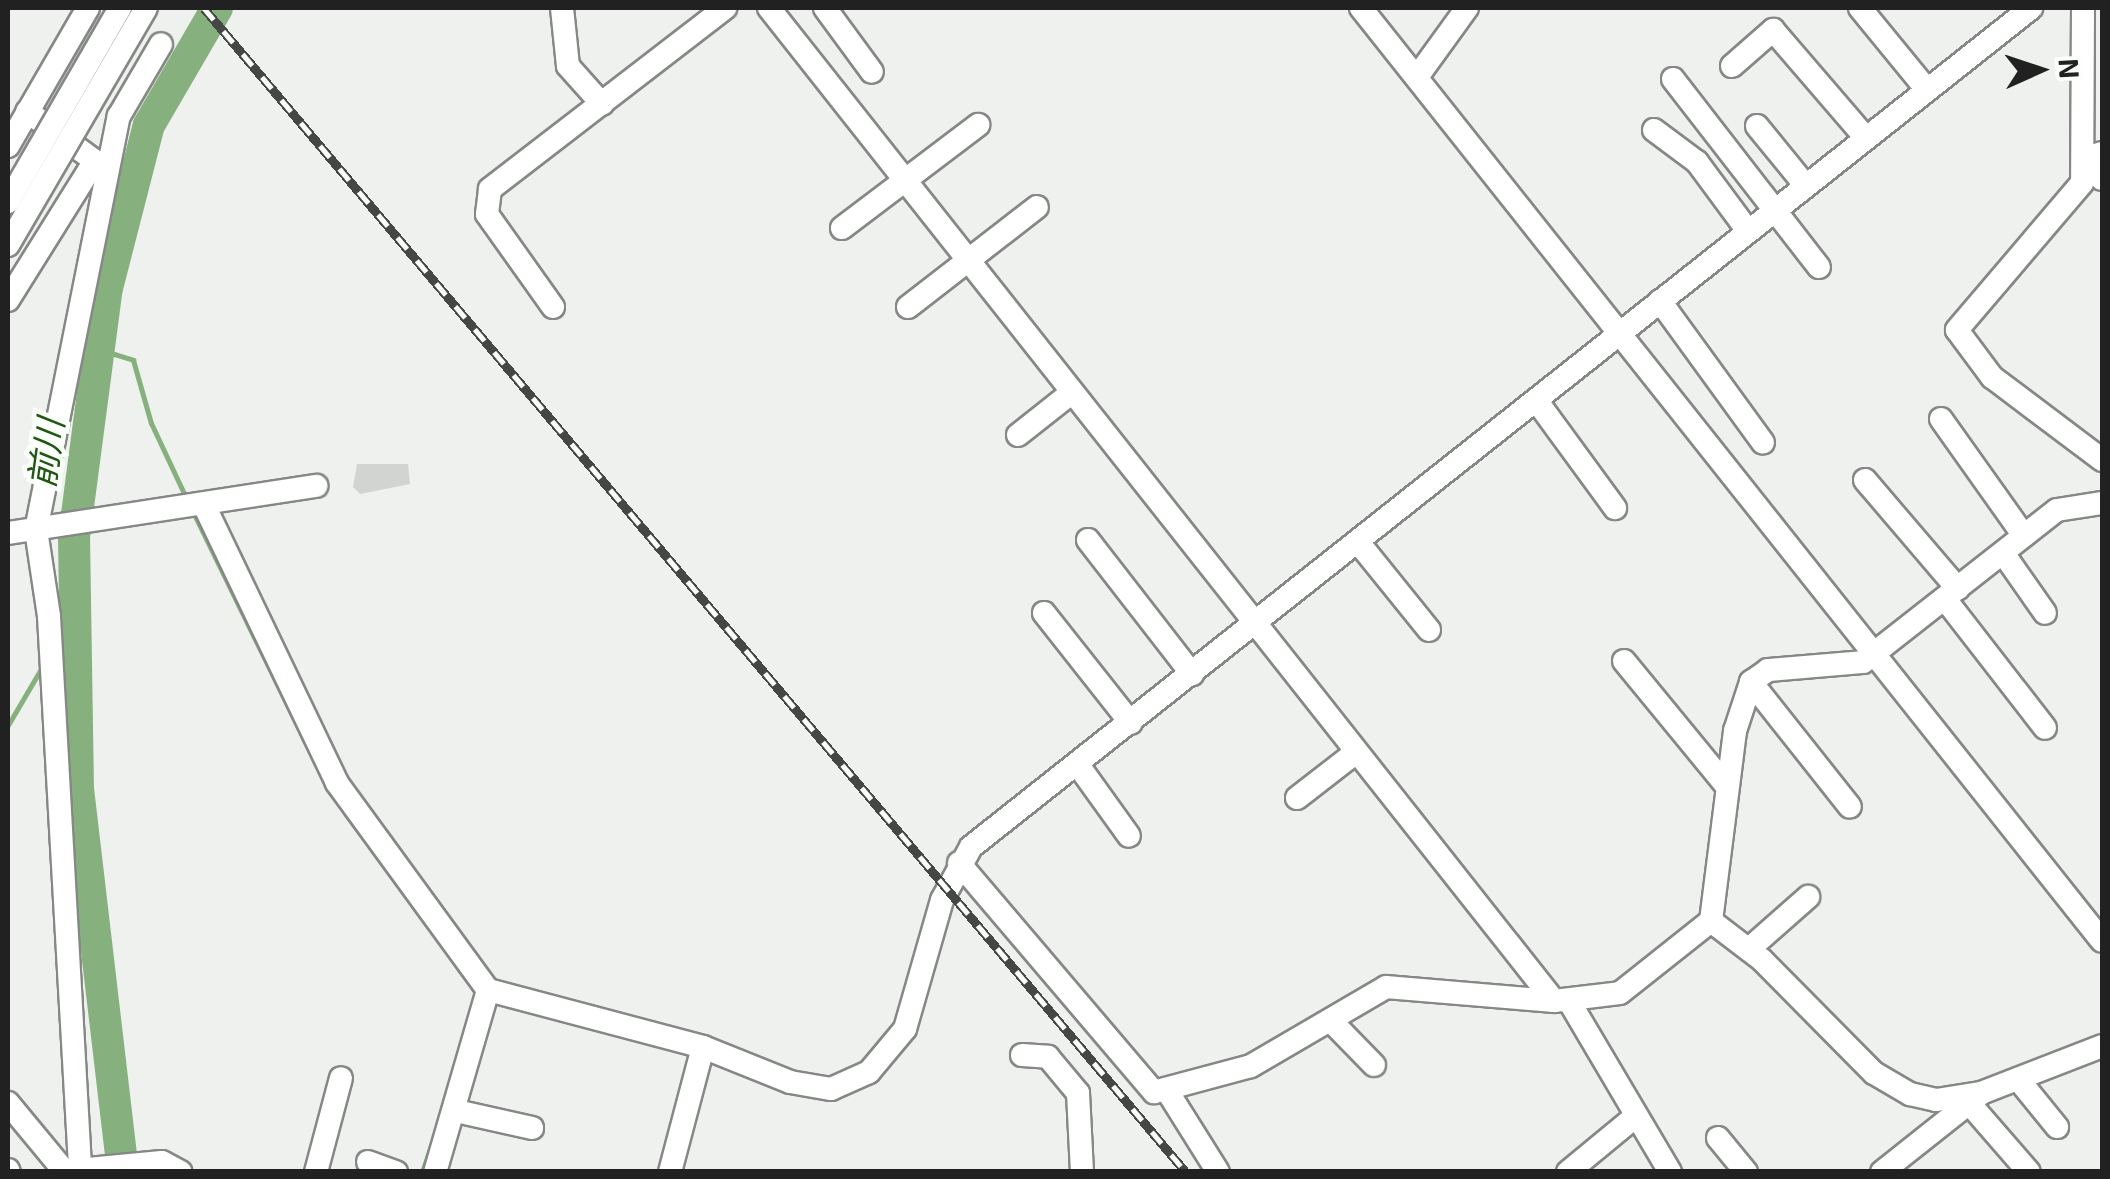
<!DOCTYPE html>
<html>
<head>
<meta charset="utf-8">
<style>
	body { margin:0 }
	#map { position:relative; width:2110px; height:1179px; overflow:hidden; background:#eef1ed; font-family:"Exo 2","Noto Sans JP",sans-serif }
	div>[style] { position:absolute }
	[style*='--x'] { left:calc(var(--x)*1px); top:calc(var(--y)*1px); width:calc(var(--w)*1px); rotate:calc(var(--a)*1deg) }
	.stream>* { height:5px; margin:-2.5px; padding:0 2.5px; transform-origin:2.5px; border-radius:2.5px; background:#86b07d }
	.river>* { height:32px; margin:-16px; padding:0 16px; transform-origin:16px; border-radius:16px; background:#86b07d }
	.building>* { inset:0; background:#d1d4d0 }
	.roads { filter:drop-shadow(2px 0 #858885) drop-shadow(-2px 0 #858885) drop-shadow(0 2px #858885) drop-shadow(0 -2px #858885) }
	.minor>* { height:22px; margin:-11px; padding:0 11px; transform-origin:11px; border-radius:11px; background:#fff }
	.rail>* { height:9px; margin-top:-4.5px; transform-origin:0; background:repeating-linear-gradient(90deg,#fbfffb 0 15px,#454745 0 30px); box-sizing:border-box; border-block:2px solid #454745 }
	.bridges { filter:drop-shadow(2px 0 #858885) drop-shadow(-2px 0 #858885) drop-shadow(0 2px #858885) drop-shadow(0 -2px #858885) }
	.minor-bridge>* { height:22px; margin:-11px; padding:0 11px; transform-origin:11px; border-radius:11px; background:#fff }
	span { translate:-50% -50%; white-space:nowrap; text-align:center; line-height:1.15; -webkit-text-stroke:9px #fbfffb; paint-order:stroke }
	.water-label { font-size:35px; color:#205712; font-style:italic }
	.frame { position:absolute; inset:0; border:10px solid #202120; pointer-events:none }
	.north { position:absolute; left:1990px; top:20px; width:100px; height:100px; -webkit-text-stroke:8px #fbfffb; paint-order:stroke; rotate:87deg; font-size:28px; font-weight:700; line-height:40px; text-align:center; color:#202120 }
	.north::after { content:''; display:block; margin:auto; width:35px; height:45px; background:#202120; clip-path:polygon(50% 0,100% 100%,50% 72%,0 100%) }
</style>
</head>
<body>
<div id="map">
	<div class="stream">
		<i style="--x:98;--y:349;--w:37;--a:17"></i>
		<i style="--x:133;--y:360;--w:66;--a:74.1"></i>
		<i style="--x:151;--y:423;--w:85;--a:64.9"></i>
		<i style="--x:192;--y:510;--w:298;--a:64"></i>
		<i style="--x:58;--y:640;--w:31;--a:-59"></i>
		<i style="--x:8;--y:725;--w:67;--a:-59.6"></i>
		<i style="--x:345;--y:813;--w:129;--a:53.8"></i>
		<i style="--x:422;--y:1172;--w:28;--a:-71"></i>
	</div>
	<div class="river">
		<i style="--x:123;--y:1172;--w:384;--a:-96.7"></i>
		<i style="--x:78;--y:791;--w:254;--a:-90.9"></i>
		<i style="--x:74;--y:537;--w:251;--a:-82.5"></i>
		<i style="--x:107;--y:288;--w:168;--a:-75.6"></i>
		<i style="--x:149;--y:125;--w:135;--a:-59.8"></i>
	</div>
	<div class="building">
		<i style="clip-path:polygon(357px 464px,408px 464px,410px 484px,360px 494px,353px 487px)"></i>
	</div>
	<div class="roads">
		<div class="minor">
			<i style="--x:562;--y:8;--w:58;--a:84.1"></i>
			<i style="--x:568;--y:66;--w:51;--a:48.2"></i>
			<i style="--x:769;--y:8;--w:1266;--a:51.67"></i>
			<i style="--x:825;--y:8;--w:79;--a:53.7"></i>
			<i style="--x:1361;--y:8;--w:1191;--a:51.54"></i>
			<i style="--x:1860;--y:8;--w:106;--a:50.7"></i>
			<i style="--x:2083;--y:8;--w:175;--a:90.3"></i>
			<i style="--x:2082;--y:183;--w:193;--a:130.4"></i>
			<i style="--x:1957;--y:330;--w:59;--a:53.3"></i>
			<i style="--x:1992;--y:377;--w:138;--a:37"></i>
			<i style="--x:1732;--y:66;--w:55;--a:-41.3"></i>
			<i style="--x:1773;--y:30;--w:143;--a:49.3"></i>
			<i style="--x:1417;--y:77;--w:85;--a:-54.1"></i>
			<i style="--x:1673;--y:79;--w:238;--a:52.2"></i>
			<i style="--x:1757;--y:126;--w:77;--a:50.8"></i>
			<i style="--x:1654;--y:130;--w:54;--a:36.7"></i>
			<i style="--x:1697;--y:162;--w:86;--a:53.5"></i>
			<i style="--x:8;--y:146;--w:160;--a:-59.9"></i>
			<i style="--x:2102;--y:153;--w:17;--a:163"></i>
			<i style="--x:2086;--y:158;--w:26;--a:53"></i>
			<i style="--x:842;--y:228;--w:171;--a:-37.1"></i>
			<i style="--x:8;--y:300;--w:164;--a:-58"></i>
			<i style="--x:95;--y:161;--w:84;--a:-143.7"></i>
			<i style="--x:1660;--y:301;--w:175;--a:54"></i>
			<i style="--x:553;--y:307;--w:114;--a:-125.4"></i>
			<i style="--x:487;--y:214;--w:25;--a:-83"></i>
			<i style="--x:490;--y:189;--w:297;--a:-37.6"></i>
			<i style="--x:908;--y:307;--w:163;--a:-37.8"></i>
			<i style="--x:1536;--y:400;--w:134;--a:53.8"></i>
			<i style="--x:1941;--y:419;--w:143;--a:54.6"></i>
			<i style="--x:1018;--y:435;--w:68;--a:-38.4"></i>
			<i style="--x:1865;--y:480;--w:143;--a:49.5"></i>
			<i style="--x:204;--y:505;--w:308;--a:64.4"></i>
			<i style="--x:337;--y:783;--w:256;--a:53.9"></i>
			<i style="--x:488;--y:990;--w:190;--a:106.2"></i>
			<i style="--x:8;--y:533;--w:312;--a:-8.7"></i>
			<i style="--x:1088;--y:540;--w:170;--a:52.2"></i>
			<i style="--x:1358;--y:542;--w:113;--a:51.1"></i>
			<i style="--x:2003;--y:553;--w:73;--a:55"></i>
			<i style="--x:1945;--y:599;--w:163;--a:52.2"></i>
			<i style="--x:1044;--y:613;--w:140;--a:51.7"></i>
			<i style="--x:1624;--y:661;--w:161;--a:50.6"></i>
			<i style="--x:1751;--y:682;--w:159;--a:51.6"></i>
			<i style="--x:1078;--y:765;--w:87;--a:54.3"></i>
			<i style="--x:1297;--y:798;--w:73;--a:-37.8"></i>
			<i style="--x:959;--y:863;--w:301;--a:49.6"></i>
			<i style="--x:1154;--y:1092;--w:100;--a:-15"></i>
			<i style="--x:1251;--y:1066;--w:156;--a:-30.3"></i>
			<i style="--x:1386;--y:987;--w:169;--a:4.8"></i>
			<i style="--x:1554;--y:1001;--w:66;--a:-6.9"></i>
			<i style="--x:1620;--y:993;--w:116;--a:-38.4"></i>
			<i style="--x:1711;--y:921;--w:192;--a:-82.8"></i>
			<i style="--x:1735;--y:731;--w:52;--a:-71.9"></i>
			<i style="--x:1751;--y:682;--w:21;--a:-35"></i>
			<i style="--x:1768;--y:670;--w:95;--a:-4.8"></i>
			<i style="--x:1863;--y:662;--w:246;--a:-38.1"></i>
			<i style="--x:2057;--y:510;--w:46;--a:-8.8"></i>
			<i style="--x:1711;--y:921;--w:64;--a:37.4"></i>
			<i style="--x:1762;--y:960;--w:159;--a:45.3"></i>
			<i style="--x:1874;--y:1073;--w:42;--a:30.3"></i>
			<i style="--x:1910;--y:1094;--w:27;--a:13"></i>
			<i style="--x:1936;--y:1100;--w:46;--a:-8.8"></i>
			<i style="--x:1981;--y:1093;--w:130;--a:-21.2"></i>
			<i style="--x:1749;--y:949;--w:79;--a:-41.4"></i>
			<i style="--x:488;--y:990;--w:222;--a:14.8"></i>
			<i style="--x:703;--y:1047;--w:94;--a:21.9"></i>
			<i style="--x:790;--y:1082;--w:42;--a:9.7"></i>
			<i style="--x:831;--y:1089;--w:42;--a:-24.1"></i>
			<i style="--x:869;--y:1072;--w:56;--a:-50.1"></i>
			<i style="--x:905;--y:1029;--w:134;--a:-74"></i>
			<i style="--x:942;--y:900;--w:60;--a:-61.3"></i>
			<i style="--x:971;--y:847;--w:1352;--a:-38.36"></i>
			<i style="--x:1569;--y:1001;--w:199;--a:59.4"></i>
			<i style="--x:1332;--y:1022;--w:60;--a:45.7"></i>
			<i style="--x:1022;--y:1055;--w:26;--a:4"></i>
			<i style="--x:1048;--y:1057;--w:47;--a:50.2"></i>
			<i style="--x:1078;--y:1093;--w:79;--a:87.1"></i>
			<i style="--x:2018;--y:1079;--w:62;--a:50.9"></i>
			<i style="--x:1166;--y:1089;--w:98;--a:57.9"></i>
			<i style="--x:8;--y:1103;--w:89;--a:50.4"></i>
			<i style="--x:1969;--y:1103;--w:91;--a:49"></i>
			<i style="--x:456;--y:1111;--w:78;--a:12.6"></i>
			<i style="--x:1718;--y:1138;--w:44;--a:50.5"></i>
			<i style="--x:368;--y:1162;--w:30;--a:20"></i>
			<i style="--x:80;--y:1166;--w:551;--a:-93.23"></i>
			<i style="--x:49;--y:616;--w:87;--a:-98.6"></i>
			<i style="--x:36;--y:530;--w:422;--a:-78.7"></i>
			<i style="--x:119;--y:116;--w:83;--a:-59.7"></i>
			<i style="--x:8;--y:1170;--w:2;--a:63"></i>
			<i style="--x:67;--y:1171;--w:95;--a:-5.4"></i>
			<i style="--x:162;--y:1162;--w:21;--a:28"></i>
			<i style="--x:316;--y:1172;--w:97;--a:-75.1"></i>
			<i style="--x:670;--y:1172;--w:129;--a:-75.2"></i>
			<i style="--x:1568;--y:1172;--w:88;--a:-39.5"></i>
			<i style="--x:1882;--y:1172;--w:124;--a:-38.4"></i>
		</div>
	</div>
	<div class="rail">
		<i style="--x:204;--y:8;--w:1523;--a:49.85"></i>
	</div>
	<div class="bridges">
		<div class="minor-bridge">
			<i style="--x:8;--y:202;--w:224;--a:-60"></i>
			<i style="--x:8;--y:245;--w:274;--a:-59.8"></i>
		</div>
	</div>
	<div class="water-label">
		<span style="left:45px;top:453px;rotate:-82deg">前川</span>
	</div>
	<div class="frame"></div>
	<div class="north">N</div>
</div>
</body>
</html>
